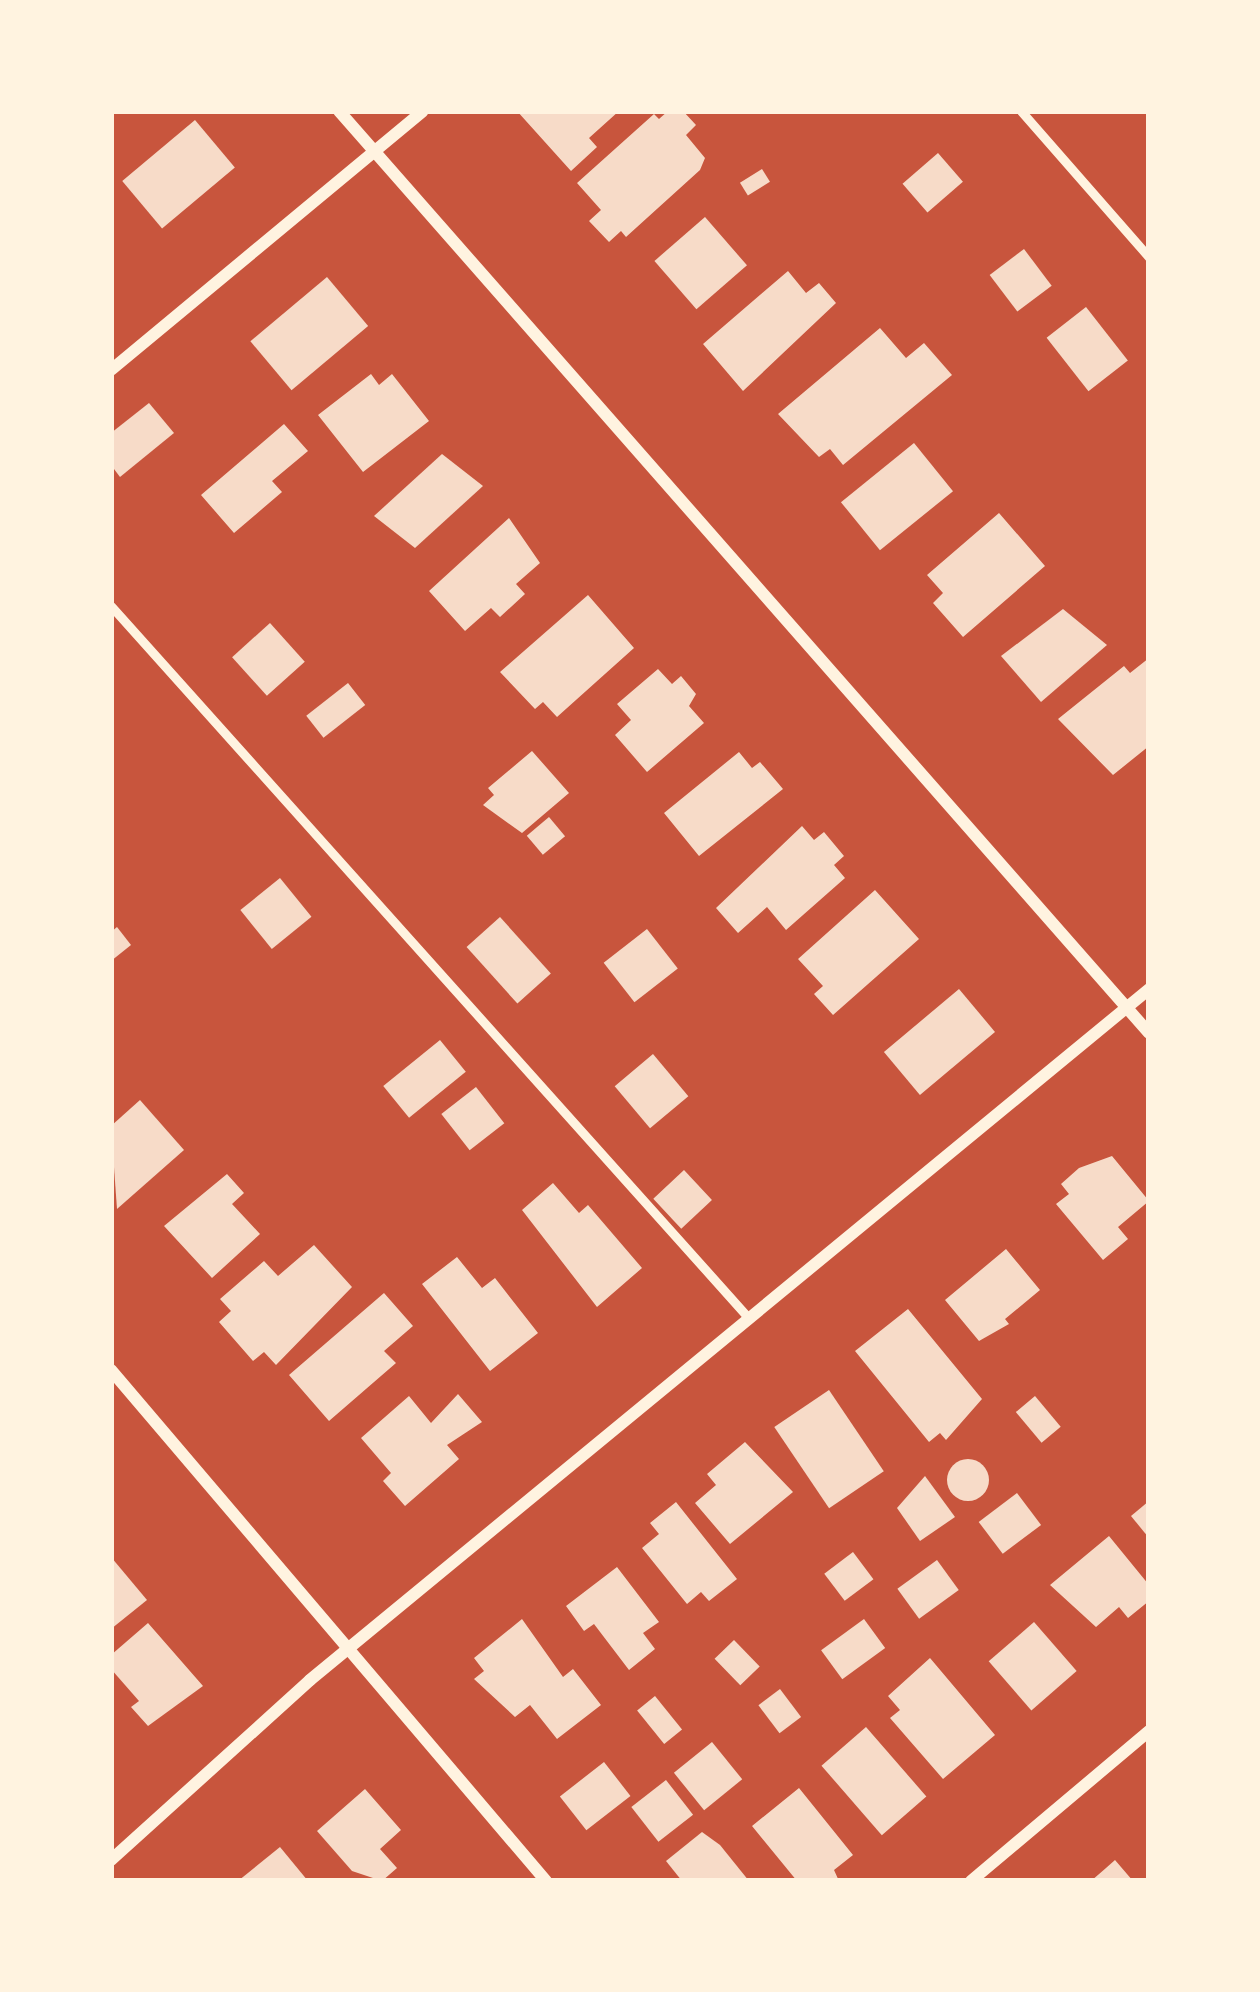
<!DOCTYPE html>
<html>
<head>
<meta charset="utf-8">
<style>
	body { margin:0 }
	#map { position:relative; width:1260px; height:1992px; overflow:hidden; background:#c8553d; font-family:"Space Grotesk",sans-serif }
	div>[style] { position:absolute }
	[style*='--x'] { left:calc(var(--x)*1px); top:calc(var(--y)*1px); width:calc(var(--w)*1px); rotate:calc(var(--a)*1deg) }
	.building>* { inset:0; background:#f7dbc8; transform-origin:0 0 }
	.round { border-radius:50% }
	.service>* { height:9px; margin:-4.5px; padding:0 4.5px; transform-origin:4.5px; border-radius:4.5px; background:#fff3e0 }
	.minor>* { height:12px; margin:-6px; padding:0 6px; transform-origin:6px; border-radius:6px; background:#fff3e0 }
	span { translate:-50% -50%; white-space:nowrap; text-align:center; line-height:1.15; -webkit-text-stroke:12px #fff3e0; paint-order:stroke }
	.frame { position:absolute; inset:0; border:114px solid #fff3e0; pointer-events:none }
</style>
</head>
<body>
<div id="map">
	<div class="building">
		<i style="clip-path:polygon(517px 111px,619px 111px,589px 138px,597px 147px,571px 171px)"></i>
		<i style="clip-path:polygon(668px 111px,683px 111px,696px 125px,686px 135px,705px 158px,700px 170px,626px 237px,621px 231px,609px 242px,589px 221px,601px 210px,577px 183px,654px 114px,659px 119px)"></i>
		<i style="left:195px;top:120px;width:62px;height:95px;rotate:50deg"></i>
		<i style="left:938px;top:153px;width:38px;height:47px;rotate:49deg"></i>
		<i style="left:762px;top:169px;width:15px;height:26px;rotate:58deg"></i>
		<i style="left:705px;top:217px;width:64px;height:67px;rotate:49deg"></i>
		<i style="left:1024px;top:249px;width:46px;height:43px;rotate:53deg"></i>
		<i style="clip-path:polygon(788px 271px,806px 293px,819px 283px,836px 303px,743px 391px,703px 344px)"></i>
		<i style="left:327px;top:277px;width:64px;height:100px;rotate:50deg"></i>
		<i style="left:1086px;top:307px;width:68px;height:50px;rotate:52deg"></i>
		<i style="clip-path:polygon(880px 328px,906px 358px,924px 343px,952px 375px,843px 465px,830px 449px,819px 457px,778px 414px)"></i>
		<i style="clip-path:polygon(371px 374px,379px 385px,392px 374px,429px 421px,363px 472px,318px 415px)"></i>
		<i style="clip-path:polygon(149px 403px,174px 433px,120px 477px,111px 465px,111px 433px)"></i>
		<i style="clip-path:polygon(284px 424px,308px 451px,272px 481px,282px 492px,234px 533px,201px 495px)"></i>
		<i style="left:914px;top:443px;width:62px;height:94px;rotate:51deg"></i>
		<i style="clip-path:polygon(442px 454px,483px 486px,415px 548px,374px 516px)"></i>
		<i style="clip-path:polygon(999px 513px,1045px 566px,963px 637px,933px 603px,943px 593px,927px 575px)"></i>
		<i style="clip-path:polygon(509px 518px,540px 563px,516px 584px,525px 594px,500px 617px,491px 608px,465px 631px,429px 591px)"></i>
		<i style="clip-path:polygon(588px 595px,634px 648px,557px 717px,543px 702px,535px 709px,500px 672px)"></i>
		<i style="clip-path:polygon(1063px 609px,1107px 645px,1041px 702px,1001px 656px)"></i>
		<i style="left:270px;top:623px;width:52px;height:51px;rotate:48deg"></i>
		<i style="clip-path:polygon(1149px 658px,1149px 746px,1113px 775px,1058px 719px,1124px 666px,1130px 673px)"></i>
		<i style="clip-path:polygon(658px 669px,672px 684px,681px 676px,696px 694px,689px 706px,704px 723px,647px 772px,615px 735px,631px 720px,617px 704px)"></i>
		<i style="left:348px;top:683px;width:28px;height:53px;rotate:52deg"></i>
		<i style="clip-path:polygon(532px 751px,569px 793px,522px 833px,483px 805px,494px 795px,488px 788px)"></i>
		<i style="clip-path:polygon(739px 752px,752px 768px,760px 762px,783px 789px,699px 856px,664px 813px)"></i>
		<i style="left:549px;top:817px;width:25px;height:29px;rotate:50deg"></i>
		<i style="clip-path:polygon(802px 826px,814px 840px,824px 832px,844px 856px,834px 865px,845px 878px,786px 930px,767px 907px,738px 933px,716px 908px)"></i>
		<i style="left:280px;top:878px;width:50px;height:51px;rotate:51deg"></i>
		<i style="clip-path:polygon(875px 890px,919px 939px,833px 1015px,814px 994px,823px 986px,798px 959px)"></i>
		<i style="left:500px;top:917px;width:76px;height:45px;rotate:48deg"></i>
		<i style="clip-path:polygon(117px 927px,131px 945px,111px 961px,111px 932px)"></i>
		<i style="left:647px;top:929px;width:50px;height:55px;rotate:52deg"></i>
		<i style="left:959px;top:989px;width:56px;height:98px;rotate:50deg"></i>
		<i style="left:440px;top:1040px;width:41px;height:73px;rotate:51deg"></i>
		<i style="left:653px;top:1054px;width:55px;height:50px;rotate:50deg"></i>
		<i style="left:476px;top:1087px;width:46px;height:44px;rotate:52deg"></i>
		<i style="clip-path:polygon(140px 1100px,184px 1150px,117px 1209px,111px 1126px)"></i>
		<i style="clip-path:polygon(1112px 1156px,1149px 1201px,1118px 1227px,1128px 1239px,1103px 1260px,1056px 1204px,1069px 1194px,1061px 1184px,1079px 1168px)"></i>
		<i style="left:684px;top:1170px;width:41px;height:42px;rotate:47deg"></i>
		<i style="clip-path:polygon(227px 1174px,244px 1193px,232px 1204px,260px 1234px,212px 1278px,164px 1226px)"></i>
		<i style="clip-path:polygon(553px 1183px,579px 1213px,588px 1205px,642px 1268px,597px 1307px,522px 1210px)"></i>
		<i style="clip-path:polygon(314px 1245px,352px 1287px,276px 1365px,264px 1352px,253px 1361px,219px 1322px,231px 1311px,220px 1299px,264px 1261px,278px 1276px)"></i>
		<i style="clip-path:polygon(1006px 1249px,1040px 1290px,1005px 1319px,1009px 1324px,979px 1341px,945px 1300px)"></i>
		<i style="clip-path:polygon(457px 1257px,482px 1288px,495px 1278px,538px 1333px,490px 1371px,422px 1284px)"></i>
		<i style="clip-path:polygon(384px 1293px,413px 1326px,384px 1351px,396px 1363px,329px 1421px,289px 1375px)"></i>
		<i style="clip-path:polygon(908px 1309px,982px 1399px,946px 1440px,940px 1433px,929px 1442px,855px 1351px)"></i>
		<i style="left:829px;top:1390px;width:98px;height:66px;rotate:56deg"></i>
		<i style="clip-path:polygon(458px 1394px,482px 1422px,447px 1445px,459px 1459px,405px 1506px,383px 1481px,391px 1473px,361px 1438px,409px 1396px,431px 1423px)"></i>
		<i style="left:1035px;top:1396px;width:40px;height:25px;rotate:50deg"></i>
		<i style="clip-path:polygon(745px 1442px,793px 1492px,730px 1544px,695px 1503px,716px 1485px,707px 1474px)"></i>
		<i class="round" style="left:947px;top:1459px;width:42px;height:42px"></i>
		<i style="clip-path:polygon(925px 1476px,955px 1517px,920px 1541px,897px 1508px)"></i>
		<i style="left:1017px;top:1493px;width:40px;height:48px;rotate:53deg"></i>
		<i style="clip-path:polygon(1149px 1501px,1149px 1538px,1131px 1516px)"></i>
		<i style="clip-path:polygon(676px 1502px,737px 1579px,709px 1601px,701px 1592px,687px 1604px,642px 1548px,659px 1534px,650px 1523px)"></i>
		<i style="clip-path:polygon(1109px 1536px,1149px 1585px,1149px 1601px,1128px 1618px,1119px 1607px,1096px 1627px,1050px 1585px)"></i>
		<i style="left:853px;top:1552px;width:34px;height:36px;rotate:53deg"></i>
		<i style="clip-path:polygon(111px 1557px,147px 1600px,111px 1629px)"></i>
		<i style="left:937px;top:1560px;width:37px;height:49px;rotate:54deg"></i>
		<i style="clip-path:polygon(617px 1567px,659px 1622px,643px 1633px,655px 1649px,629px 1670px,594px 1624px,584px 1631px,566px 1606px)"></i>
		<i style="clip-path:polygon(522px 1619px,563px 1677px,573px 1669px,601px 1705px,557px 1739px,530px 1705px,515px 1717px,474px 1679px,484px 1671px,474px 1658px)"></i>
		<i style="left:864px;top:1619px;width:36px;height:53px;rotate:54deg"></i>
		<i style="left:1034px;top:1622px;width:65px;height:60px;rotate:49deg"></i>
		<i style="clip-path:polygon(148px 1623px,203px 1686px,148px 1726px,131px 1707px,139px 1701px,111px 1669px,111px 1655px)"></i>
		<i style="left:734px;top:1640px;width:37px;height:27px;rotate:46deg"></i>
		<i style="clip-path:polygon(930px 1658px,995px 1735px,943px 1779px,890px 1718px,900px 1710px,888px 1696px)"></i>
		<i style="left:780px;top:1689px;width:35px;height:27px;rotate:53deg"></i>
		<i style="left:655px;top:1696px;width:43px;height:23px;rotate:51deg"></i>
		<i style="left:866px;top:1727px;width:92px;height:59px;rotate:49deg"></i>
		<i style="left:712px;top:1742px;width:48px;height:49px;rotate:51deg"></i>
		<i style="left:604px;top:1762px;width:43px;height:56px;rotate:52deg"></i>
		<i style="left:666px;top:1780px;width:44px;height:44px;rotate:52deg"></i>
		<i style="clip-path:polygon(799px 1788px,853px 1855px,834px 1870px,839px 1881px,797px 1881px,752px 1826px)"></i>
		<i style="clip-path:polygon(365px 1789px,401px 1830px,380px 1849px,397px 1868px,382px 1881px,352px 1871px,317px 1831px)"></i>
		<i style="clip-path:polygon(702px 1832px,720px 1845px,749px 1881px,682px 1881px,666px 1861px)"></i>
		<i style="clip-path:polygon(280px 1847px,308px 1881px,238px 1881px)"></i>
		<i style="clip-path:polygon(1115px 1860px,1133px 1881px,1091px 1881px,1106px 1868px)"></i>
	</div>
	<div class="service">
		<i style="--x:1021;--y:111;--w:194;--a:48.8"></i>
		<i style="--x:111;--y:606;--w:953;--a:48.15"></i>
	</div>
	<div class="minor">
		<i style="--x:339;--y:111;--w:1227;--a:48.7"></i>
		<i style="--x:111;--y:370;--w:405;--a:-39.7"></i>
		<i style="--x:111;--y:1370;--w:671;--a:49.59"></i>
		<i style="--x:111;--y:1860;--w:268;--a:-42.1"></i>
		<i style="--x:310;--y:1680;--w:1087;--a:-39.47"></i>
		<i style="--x:971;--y:1881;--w:233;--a:-40.1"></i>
	</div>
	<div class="frame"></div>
</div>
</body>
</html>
